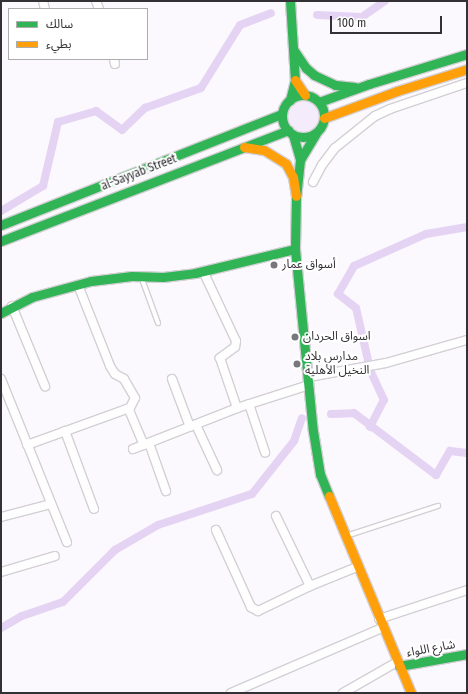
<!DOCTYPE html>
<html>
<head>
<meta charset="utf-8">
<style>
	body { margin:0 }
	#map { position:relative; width:468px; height:694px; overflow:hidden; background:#fbf9fd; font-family:"Fira Sans Condensed","Noto Sans Arabic",sans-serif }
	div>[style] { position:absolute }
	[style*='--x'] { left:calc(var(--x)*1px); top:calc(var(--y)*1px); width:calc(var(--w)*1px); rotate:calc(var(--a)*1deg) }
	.green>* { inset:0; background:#f4ebfb }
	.round { border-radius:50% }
	.canal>* { height:8px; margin:-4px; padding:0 4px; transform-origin:4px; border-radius:4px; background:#e5d3f4 }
	.roads { filter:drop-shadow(1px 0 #d3d0d5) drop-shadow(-1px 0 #d3d0d5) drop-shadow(0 1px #d3d0d5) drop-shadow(0 -1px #d3d0d5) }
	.lane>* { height:4px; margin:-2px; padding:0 2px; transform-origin:2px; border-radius:2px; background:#fefeff }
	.street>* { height:8px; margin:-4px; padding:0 4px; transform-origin:4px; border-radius:4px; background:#fefeff }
	.fast>* { height:9px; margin:-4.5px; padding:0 4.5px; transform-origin:4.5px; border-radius:4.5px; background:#30b455 }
	.fast>.ring { margin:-4.5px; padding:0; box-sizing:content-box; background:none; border:9px solid #30b455; border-radius:50% }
	.slow>* { height:9px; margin:-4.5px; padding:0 4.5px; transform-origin:4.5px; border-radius:4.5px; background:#ff9f0a }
	.dots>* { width:11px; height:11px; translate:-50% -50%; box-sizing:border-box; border:2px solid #fff; border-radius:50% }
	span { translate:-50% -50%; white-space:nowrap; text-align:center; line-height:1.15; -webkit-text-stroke:4px #fff; paint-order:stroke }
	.street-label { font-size:12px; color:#333136 }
	.poi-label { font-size:12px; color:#333136 }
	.left { translate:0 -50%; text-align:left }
	.frame { position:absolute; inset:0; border:2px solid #333136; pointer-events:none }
	.legend { position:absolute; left:8px; top:8px; width:140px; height:52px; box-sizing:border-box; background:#fff; border:1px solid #adadaf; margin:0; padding:5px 7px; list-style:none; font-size:12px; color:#333136 }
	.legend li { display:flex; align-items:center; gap:8px; height:20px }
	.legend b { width:20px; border:1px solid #adadaf }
	.scale { position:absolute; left:330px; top:16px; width:112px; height:18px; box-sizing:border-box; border:2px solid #333136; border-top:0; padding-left:5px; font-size:12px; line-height:14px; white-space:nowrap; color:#333136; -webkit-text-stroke:3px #fff; paint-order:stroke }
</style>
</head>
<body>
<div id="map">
	<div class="green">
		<i class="round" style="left:287px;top:99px;width:34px;height:34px"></i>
	</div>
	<div class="canal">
		<i style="--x:317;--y:15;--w:45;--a:2.5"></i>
		<i style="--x:362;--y:17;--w:28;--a:-35"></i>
		<i style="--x:1;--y:211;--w:49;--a:-30.8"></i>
		<i style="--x:43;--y:186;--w:66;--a:-76.8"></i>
		<i style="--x:58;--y:122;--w:40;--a:-16"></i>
		<i style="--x:96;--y:111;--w:32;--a:36"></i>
		<i style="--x:122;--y:130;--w:32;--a:-44"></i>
		<i style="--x:145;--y:108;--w:59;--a:-19.7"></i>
		<i style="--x:201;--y:88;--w:74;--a:-58.2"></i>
		<i style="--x:240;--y:25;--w:33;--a:-21"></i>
		<i style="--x:368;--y:360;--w:53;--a:-103"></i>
		<i style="--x:356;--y:308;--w:23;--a:-142"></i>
		<i style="--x:338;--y:294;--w:32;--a:-60"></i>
		<i style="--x:354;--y:266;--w:79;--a:-24"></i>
		<i style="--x:426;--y:234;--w:42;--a:-9.7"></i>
		<i style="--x:331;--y:414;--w:23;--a:-2"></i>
		<i style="--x:354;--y:413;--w:103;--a:37.1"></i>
		<i style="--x:436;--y:475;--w:28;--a:-60"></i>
		<i style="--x:450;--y:451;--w:17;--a:7"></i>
		<i style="--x:370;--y:427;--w:30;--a:-63"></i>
		<i style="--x:384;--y:400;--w:31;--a:-115"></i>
		<i style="--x:1;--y:628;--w:24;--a:-30"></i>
		<i style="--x:22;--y:616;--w:43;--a:-18.9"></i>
		<i style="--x:63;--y:602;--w:74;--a:-45"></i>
		<i style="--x:115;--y:550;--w:50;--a:-30.2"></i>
		<i style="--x:158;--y:525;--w:99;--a:-18.3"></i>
		<i style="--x:252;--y:494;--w:68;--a:-51.6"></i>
		<i style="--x:294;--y:441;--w:24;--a:-71"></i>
	</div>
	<div class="roads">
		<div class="lane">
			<i style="--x:142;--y:279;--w:47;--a:70"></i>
			<i style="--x:346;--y:536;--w:97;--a:-18.1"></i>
		</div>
		<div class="street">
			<i style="--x:43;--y:1;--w:8;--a:76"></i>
			<i style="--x:96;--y:1;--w:9;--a:69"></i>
			<i style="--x:114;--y:59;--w:5;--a:79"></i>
			<i style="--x:313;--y:182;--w:19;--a:-62"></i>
			<i style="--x:322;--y:165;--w:21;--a:-53"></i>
			<i style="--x:335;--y:148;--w:51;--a:-38.7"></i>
			<i style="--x:375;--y:116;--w:17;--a:-25"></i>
			<i style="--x:390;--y:109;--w:81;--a:-18.7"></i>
			<i style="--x:203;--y:271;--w:77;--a:64.8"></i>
			<i style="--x:236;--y:341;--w:6;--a:99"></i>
			<i style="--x:235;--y:347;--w:19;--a:144"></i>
			<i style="--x:220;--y:358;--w:53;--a:71.2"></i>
			<i style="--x:78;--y:285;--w:87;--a:68.4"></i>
			<i style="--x:110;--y:366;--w:9;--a:58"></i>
			<i style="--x:115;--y:374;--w:10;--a:29"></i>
			<i style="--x:124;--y:379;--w:22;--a:60"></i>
			<i style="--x:135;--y:398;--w:13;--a:117"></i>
			<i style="--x:12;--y:306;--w:87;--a:67.6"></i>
			<i style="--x:309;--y:377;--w:78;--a:-10.3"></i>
			<i style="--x:386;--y:363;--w:84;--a:-15.9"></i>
			<i style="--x:1;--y:379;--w:176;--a:68"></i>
			<i style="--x:172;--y:379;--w:51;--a:69.4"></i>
			<i style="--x:249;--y:404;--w:51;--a:71.6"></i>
			<i style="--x:196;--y:425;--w:50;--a:65"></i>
			<i style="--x:65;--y:431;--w:83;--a:69.6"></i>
			<i style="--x:149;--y:443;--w:51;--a:70.5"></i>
			<i style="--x:27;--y:445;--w:106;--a:-19.8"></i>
			<i style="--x:127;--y:409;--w:2;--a:27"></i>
			<i style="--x:129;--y:410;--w:38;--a:67"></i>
			<i style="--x:133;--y:449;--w:112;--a:-21.5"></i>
			<i style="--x:237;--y:408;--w:76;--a:-17.7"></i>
			<i style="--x:276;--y:516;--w:78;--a:64.1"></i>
			<i style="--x:1;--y:517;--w:52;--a:-14.6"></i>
			<i style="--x:216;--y:530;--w:85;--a:65.6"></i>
			<i style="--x:251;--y:607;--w:8;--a:30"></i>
			<i style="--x:258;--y:611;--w:58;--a:-25.7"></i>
			<i style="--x:310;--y:586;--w:51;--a:-22"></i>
			<i style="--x:1;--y:572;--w:56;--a:-16.5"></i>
			<i style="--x:379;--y:619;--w:93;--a:-18.2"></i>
			<i style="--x:231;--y:693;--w:164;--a:-23.3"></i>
			<i style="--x:343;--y:693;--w:62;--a:-29.9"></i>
		</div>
		<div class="fast">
			<i style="--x:290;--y:1;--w:79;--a:86.4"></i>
			<i style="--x:295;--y:80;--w:21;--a:104"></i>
			<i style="--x:293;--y:49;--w:23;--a:56"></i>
			<i style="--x:306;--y:68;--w:11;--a:41"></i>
			<i style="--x:314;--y:75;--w:23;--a:25"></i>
			<i style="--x:335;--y:85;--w:20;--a:6"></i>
			<i class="ring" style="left:282px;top:95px;width:33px;height:33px"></i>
			<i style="--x:319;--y:102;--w:53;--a:-19.8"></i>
			<i style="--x:369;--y:84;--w:102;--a:-17"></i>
			<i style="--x:293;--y:135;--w:26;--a:74"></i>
			<i style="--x:300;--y:160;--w:36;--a:96"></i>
			<i style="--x:296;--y:196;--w:53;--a:91.1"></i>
			<i style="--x:295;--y:249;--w:183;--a:84.4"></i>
			<i style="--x:313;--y:431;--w:44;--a:80.8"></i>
			<i style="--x:320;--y:474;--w:24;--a:68"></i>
			<i style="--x:300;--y:160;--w:31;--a:-59"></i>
			<i style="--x:1;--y:225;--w:302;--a:-21.6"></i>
			<i style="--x:1;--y:241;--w:308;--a:-21.1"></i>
			<i style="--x:1;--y:313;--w:35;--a:-27"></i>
			<i style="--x:32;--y:297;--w:61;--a:-15.2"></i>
			<i style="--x:91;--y:281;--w:41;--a:-7"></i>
			<i style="--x:132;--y:276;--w:31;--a:2"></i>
			<i style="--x:163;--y:277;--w:32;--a:-7"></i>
			<i style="--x:195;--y:273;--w:103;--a:-13.5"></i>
			<i style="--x:399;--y:666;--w:69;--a:-10"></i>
		</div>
		<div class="slow">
			<i style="--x:295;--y:80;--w:18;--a:56"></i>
			<i style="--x:324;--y:118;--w:78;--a:-20.3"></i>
			<i style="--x:397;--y:91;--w:73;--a:-17.4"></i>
			<i style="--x:244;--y:147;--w:20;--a:9"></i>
			<i style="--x:264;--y:150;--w:26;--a:32"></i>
			<i style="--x:286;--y:164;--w:15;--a:62"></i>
			<i style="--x:293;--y:177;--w:19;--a:81"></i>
			<i style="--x:329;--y:496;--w:213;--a:67.4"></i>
		</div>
	</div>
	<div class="dots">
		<i style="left:274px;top:265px;background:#79777c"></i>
		<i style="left:295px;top:337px;background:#79777c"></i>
		<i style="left:297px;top:364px;background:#79777c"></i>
	</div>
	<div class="street-label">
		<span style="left:139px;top:173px;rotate:-21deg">al-Sayyab Street</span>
		<span style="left:431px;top:649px;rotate:-10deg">شارع اللواء</span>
	</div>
	<div class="poi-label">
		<span class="left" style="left:282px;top:265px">أسواق عمار</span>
		<span class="left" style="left:303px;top:337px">اسواق الحردان</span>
		<span class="left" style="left:305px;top:364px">مدارس بلاد<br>النخيل الأهلية</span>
	</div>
	<div class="frame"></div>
	<ul class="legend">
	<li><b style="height:5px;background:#30b455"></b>سالك</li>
	<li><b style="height:5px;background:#ff9f0a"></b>بطيء</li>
	</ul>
	<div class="scale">100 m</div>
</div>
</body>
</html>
